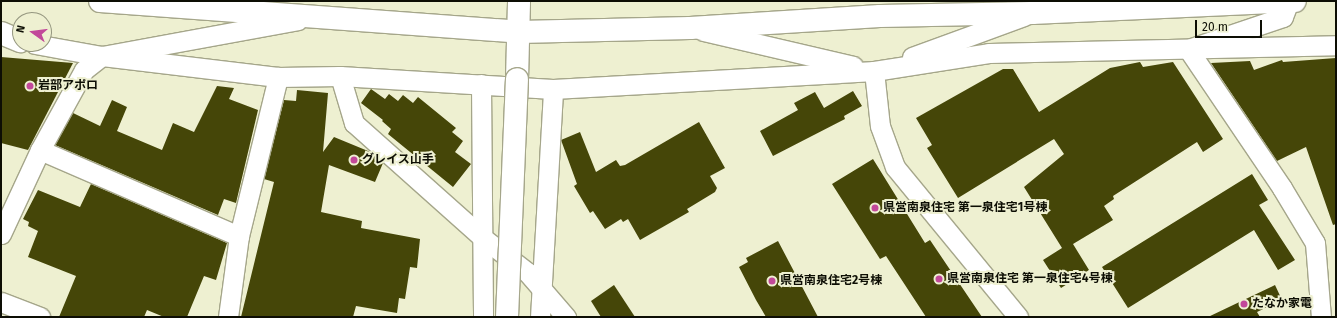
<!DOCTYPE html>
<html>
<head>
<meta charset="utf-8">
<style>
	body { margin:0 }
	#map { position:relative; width:1337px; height:318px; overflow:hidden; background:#eef0d1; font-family:"Fira Sans","Noto Sans JP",sans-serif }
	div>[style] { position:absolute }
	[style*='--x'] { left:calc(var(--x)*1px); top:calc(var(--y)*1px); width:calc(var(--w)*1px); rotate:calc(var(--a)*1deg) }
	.building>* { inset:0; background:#454608 }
	.roads { filter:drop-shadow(1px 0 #a5a68a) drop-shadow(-1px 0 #a5a68a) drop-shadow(0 1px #a5a68a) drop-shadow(0 -1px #a5a68a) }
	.street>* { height:19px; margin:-9.5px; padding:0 9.5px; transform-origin:9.5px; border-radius:9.5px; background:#fff }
	.secondary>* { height:22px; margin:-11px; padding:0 11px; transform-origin:11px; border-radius:11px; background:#fff }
	.bridges { filter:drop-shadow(1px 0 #a5a68a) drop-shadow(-1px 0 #a5a68a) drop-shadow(0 1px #a5a68a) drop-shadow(0 -1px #a5a68a) }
	.secondary-bridge>* { height:22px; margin:-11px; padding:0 11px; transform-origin:11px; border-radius:11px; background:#fff }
	.dots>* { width:11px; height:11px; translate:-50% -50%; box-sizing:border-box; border:2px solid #eef0d1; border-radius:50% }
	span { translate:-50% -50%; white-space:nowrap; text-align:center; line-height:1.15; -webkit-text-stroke:4px #eef0d1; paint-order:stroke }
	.poi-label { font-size:12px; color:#0d0e04; font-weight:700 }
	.left { translate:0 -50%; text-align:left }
	.frame { position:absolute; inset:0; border:2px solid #0d0e04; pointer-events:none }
	.north { position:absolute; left:12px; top:12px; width:40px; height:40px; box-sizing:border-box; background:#eef0d1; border:1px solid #94967f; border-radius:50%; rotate:284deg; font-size:11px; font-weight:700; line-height:16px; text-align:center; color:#0d0e04 }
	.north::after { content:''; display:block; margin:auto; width:14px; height:18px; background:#c2489a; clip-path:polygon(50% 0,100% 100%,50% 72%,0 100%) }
	.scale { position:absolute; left:1195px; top:20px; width:67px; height:18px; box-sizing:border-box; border:2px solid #0d0e04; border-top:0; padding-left:5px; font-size:12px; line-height:14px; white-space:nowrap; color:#0d0e04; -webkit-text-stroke:3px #eef0d1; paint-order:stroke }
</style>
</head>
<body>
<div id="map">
	<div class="building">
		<i style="clip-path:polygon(1px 57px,73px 63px,28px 150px,1px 143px)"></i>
		<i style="clip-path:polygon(1336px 58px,1336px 224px,1333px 225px,1306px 147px,1277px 161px,1211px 63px,1250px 61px,1254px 70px,1282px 60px,1283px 62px)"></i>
		<i style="clip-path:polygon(1140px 62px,1143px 67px,1173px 62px,1223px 139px,1203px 152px,1197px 142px,1113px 196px,1114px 199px,1104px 206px,1113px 220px,1073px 244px,1089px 270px,1061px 288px,1043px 260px,1062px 248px,1024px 187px,1064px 154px,1054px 139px,958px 198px,927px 148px,932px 145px,916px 118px,1003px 69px,1013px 69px,1039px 112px,1110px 68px)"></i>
		<i style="clip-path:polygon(217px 86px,234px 88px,229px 99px,258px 110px,236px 203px,224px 199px,218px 215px,55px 145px,73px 113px,100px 126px,112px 100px,127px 107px,117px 131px,162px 150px,173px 123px,194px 132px)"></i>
		<i style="clip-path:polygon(371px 89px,385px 99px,389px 94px,398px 101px,403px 95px,413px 103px,418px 97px,456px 128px,452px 132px,463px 141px,455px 152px,471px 164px,453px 187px,388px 134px,391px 129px,382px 121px,383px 120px,361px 103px)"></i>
		<i style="clip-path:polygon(297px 90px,328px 93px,323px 152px,334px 137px,368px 151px,383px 163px,375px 182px,329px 165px,321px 212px,362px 221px,361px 228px,420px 239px,417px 268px,410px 267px,405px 299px,399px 298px,397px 313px,356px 306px,353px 317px,241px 317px,274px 182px,264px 179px,284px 100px,296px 101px)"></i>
		<i style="clip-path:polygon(853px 91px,862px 106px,844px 116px,845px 119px,773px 156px,760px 131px,798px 110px,794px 103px,815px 92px,824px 108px)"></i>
		<i style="clip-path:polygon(699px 122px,725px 168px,710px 176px,717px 188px,715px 192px,687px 209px,689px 212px,640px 240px,628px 219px,623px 222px,621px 219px,605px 229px,593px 211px,590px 213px,574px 186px,577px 184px,561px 140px,580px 132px,596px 172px,616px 160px,620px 166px,625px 165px)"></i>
		<i style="clip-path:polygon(873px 159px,925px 243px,930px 240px,982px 317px,926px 317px,886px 256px,880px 259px,832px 184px)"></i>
		<i style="clip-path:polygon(1252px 174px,1268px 200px,1259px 205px,1295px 260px,1278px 270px,1254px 230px,1128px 308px,1102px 267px)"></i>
		<i style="clip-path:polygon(91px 184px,227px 243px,216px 280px,204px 276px,187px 317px,164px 317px,147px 310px,144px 317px,59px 317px,76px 276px,28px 257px,38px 231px,28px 226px,29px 222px,23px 219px,38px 190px,80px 207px)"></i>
		<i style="clip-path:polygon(778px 241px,818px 317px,766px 317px,756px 300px,739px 267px,748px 262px,746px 258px)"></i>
		<i style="clip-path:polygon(614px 285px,635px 317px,601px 317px,591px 301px)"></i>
		<i style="clip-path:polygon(1275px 285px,1282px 300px,1257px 312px,1260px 317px,1208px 317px)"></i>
	</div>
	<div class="roads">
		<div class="street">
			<i style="--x:1289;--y:1;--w:17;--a:111"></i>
			<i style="--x:1283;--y:17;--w:100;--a:161.4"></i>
			<i style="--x:1188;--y:49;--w:168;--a:55.9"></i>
			<i style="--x:1282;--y:188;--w:64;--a:59"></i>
			<i style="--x:1315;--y:243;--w:74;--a:85.4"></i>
			<i style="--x:703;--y:31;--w:154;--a:13.1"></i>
			<i style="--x:35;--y:44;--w:68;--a:10.2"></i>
			<i style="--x:102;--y:56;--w:177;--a:6.8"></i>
			<i style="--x:278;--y:77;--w:62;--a:-0.9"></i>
			<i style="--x:340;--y:76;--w:213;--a:3.5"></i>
			<i style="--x:553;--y:89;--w:322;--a:-3.2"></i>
			<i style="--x:874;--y:71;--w:116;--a:-8.9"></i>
			<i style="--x:989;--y:53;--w:347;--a:-1.3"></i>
			<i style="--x:912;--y:57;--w:119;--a:-20.1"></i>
			<i style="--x:874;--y:71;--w:55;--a:83.8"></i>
			<i style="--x:880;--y:126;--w:44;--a:69.9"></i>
			<i style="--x:895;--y:167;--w:194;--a:50.6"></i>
			<i style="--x:340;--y:76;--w:49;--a:73.4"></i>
			<i style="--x:354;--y:123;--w:173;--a:41.7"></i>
			<i style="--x:483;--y:238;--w:56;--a:37.7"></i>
			<i style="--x:527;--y:272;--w:60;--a:49.1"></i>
			<i style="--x:481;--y:84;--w:233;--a:89.5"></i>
			<i style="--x:40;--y:150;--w:217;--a:23.4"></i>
			<i style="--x:1;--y:234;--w:93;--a:-65.1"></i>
			<i style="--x:40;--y:150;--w:91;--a:-61.2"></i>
			<i style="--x:84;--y:70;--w:23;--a:-38"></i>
			<i style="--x:102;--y:56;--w:199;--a:-10.4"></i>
			<i style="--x:1;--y:302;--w:42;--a:21"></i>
			<i style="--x:228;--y:317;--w:82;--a:-82.3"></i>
			<i style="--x:239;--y:236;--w:164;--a:-76.2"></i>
			<i style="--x:540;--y:317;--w:228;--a:-86.7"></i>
		</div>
		<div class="secondary">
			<i style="--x:100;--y:1;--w:420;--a:4.2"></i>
			<i style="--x:519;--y:32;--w:171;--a:-1.3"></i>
			<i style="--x:690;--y:28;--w:190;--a:-3.6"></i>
			<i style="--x:880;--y:16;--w:152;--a:-1.1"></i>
			<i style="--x:1032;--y:13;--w:263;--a:-2.6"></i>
			<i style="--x:1;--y:33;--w:21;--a:23"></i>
			<i style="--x:517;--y:79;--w:78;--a:-88.5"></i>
		</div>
	</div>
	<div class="bridges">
		<div class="secondary-bridge">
			<i style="--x:507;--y:317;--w:238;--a:-87.6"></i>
		</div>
	</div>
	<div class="dots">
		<i style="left:30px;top:86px;background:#c2489a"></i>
		<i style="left:354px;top:160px;background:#c2489a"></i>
		<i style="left:875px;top:208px;background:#c2489a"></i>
		<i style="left:939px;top:279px;background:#c2489a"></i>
		<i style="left:772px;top:281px;background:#c2489a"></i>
		<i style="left:1244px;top:304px;background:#c2489a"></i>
	</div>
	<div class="poi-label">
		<span class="left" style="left:38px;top:86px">岩部アポロ</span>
		<span class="left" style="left:362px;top:160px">グレイス山手</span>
		<span class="left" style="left:883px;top:208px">県営南泉住宅 第一泉住宅1号棟</span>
		<span class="left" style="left:947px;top:279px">県営南泉住宅 第一泉住宅4号棟</span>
		<span class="left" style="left:780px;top:281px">県営南泉住宅2号棟</span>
		<span class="left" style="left:1252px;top:304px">たなか家電</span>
	</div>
	<div class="frame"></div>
	<div class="north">N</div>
	<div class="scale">20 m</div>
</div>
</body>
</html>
